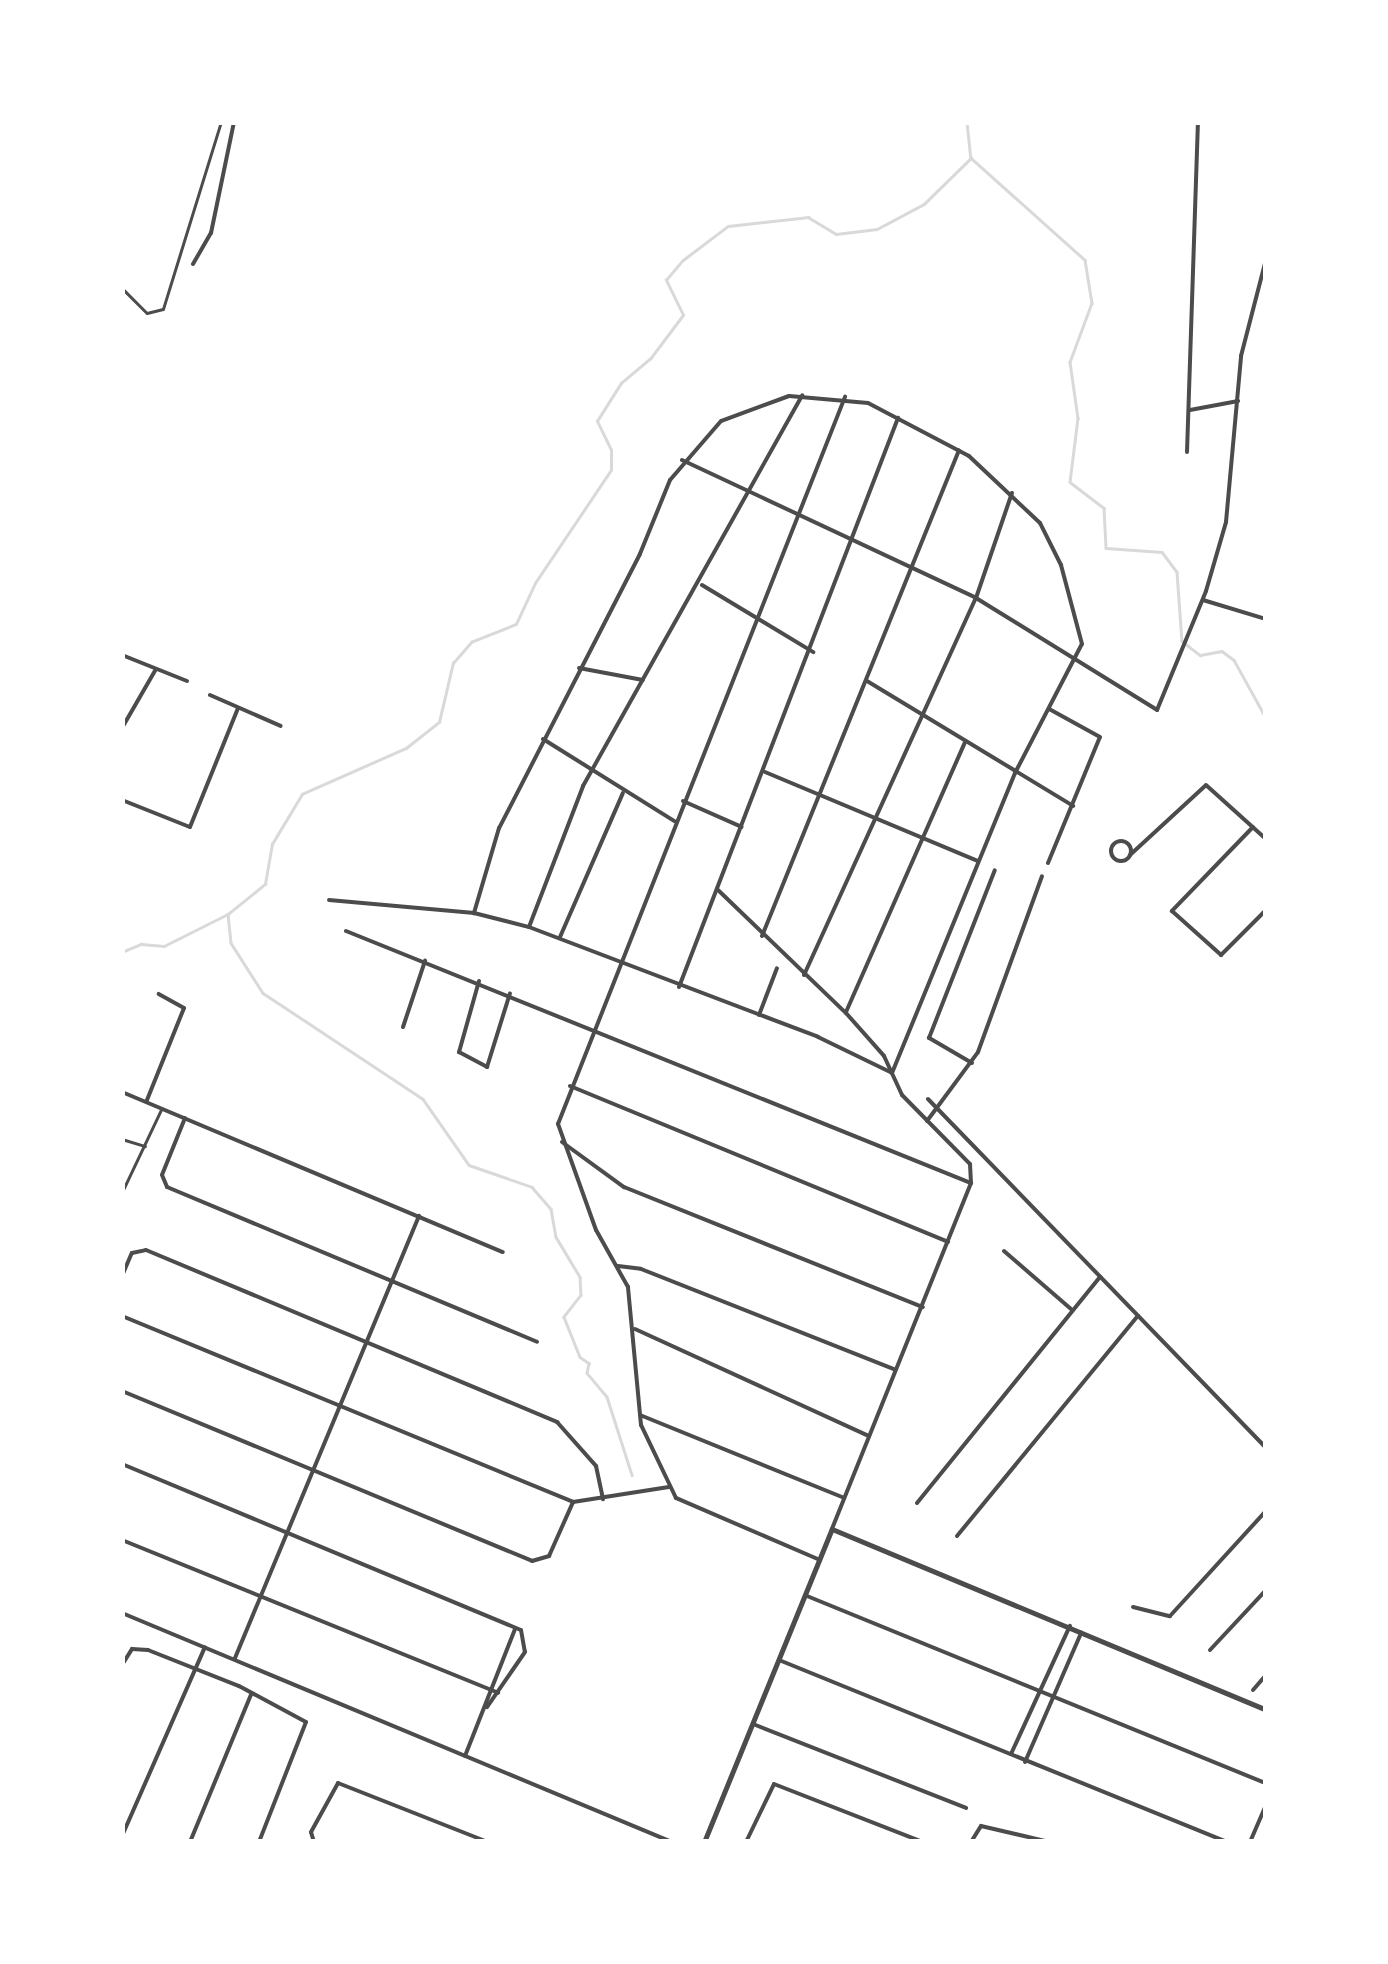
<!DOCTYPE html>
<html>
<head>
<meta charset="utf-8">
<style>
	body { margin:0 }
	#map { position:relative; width:1388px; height:1964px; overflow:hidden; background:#fff; font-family:"Noto Sans",sans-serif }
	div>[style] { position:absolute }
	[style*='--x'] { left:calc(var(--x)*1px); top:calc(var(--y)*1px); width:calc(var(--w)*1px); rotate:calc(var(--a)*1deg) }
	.stream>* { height:2.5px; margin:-1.25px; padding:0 1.25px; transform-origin:1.25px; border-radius:1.25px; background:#d9d9d9 }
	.service>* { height:2.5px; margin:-1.25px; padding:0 1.25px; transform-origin:1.25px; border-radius:1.25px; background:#4c4c4c }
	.minor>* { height:4px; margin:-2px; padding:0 2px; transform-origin:2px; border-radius:2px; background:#4c4c4c }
	.minor>.ring { margin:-2px; padding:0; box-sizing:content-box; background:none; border:4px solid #4c4c4c; border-radius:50% }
	.tertiary>* { height:5px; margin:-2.5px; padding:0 2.5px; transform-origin:2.5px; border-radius:2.5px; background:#4c4c4c }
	span { translate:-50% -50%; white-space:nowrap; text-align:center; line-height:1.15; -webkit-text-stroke:8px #fff; paint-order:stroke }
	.frame { position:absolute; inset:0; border:125px solid #fff; pointer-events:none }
</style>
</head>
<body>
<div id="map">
	<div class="stream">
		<i style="--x:967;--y:122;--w:36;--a:84"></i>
		<i style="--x:971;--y:158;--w:153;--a:41.8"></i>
		<i style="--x:1085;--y:260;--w:44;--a:80.8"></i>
		<i style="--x:1092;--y:303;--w:63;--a:110.4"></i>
		<i style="--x:1070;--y:362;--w:57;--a:81.9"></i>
		<i style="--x:1078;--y:418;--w:64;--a:97.1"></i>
		<i style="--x:1070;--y:482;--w:43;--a:37.4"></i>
		<i style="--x:1104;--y:508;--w:40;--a:87.1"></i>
		<i style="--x:1106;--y:548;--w:56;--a:4.1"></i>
		<i style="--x:1162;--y:552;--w:25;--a:53"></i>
		<i style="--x:1177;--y:572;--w:69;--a:85.9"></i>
		<i style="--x:1182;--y:641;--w:23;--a:38"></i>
		<i style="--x:1200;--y:655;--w:22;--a:-10"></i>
		<i style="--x:1222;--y:651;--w:15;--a:37"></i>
		<i style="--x:1234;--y:660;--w:66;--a:61.1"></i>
		<i style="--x:228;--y:914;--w:29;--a:84"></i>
		<i style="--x:231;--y:943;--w:59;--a:57.4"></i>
		<i style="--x:263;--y:993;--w:192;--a:33.5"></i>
		<i style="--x:423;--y:1099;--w:80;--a:55.1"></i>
		<i style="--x:469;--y:1165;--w:67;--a:19.2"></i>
		<i style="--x:532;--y:1187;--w:29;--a:49"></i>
		<i style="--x:551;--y:1209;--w:28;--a:80"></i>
		<i style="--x:556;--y:1237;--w:47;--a:59"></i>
		<i style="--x:580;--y:1277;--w:18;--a:87"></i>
		<i style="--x:581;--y:1295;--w:28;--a:128"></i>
		<i style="--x:564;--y:1317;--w:43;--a:68.2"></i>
		<i style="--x:580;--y:1357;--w:11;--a:34"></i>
		<i style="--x:589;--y:1363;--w:10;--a:101"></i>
		<i style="--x:587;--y:1373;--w:31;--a:50"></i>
		<i style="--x:607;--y:1397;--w:82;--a:72.2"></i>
		<i style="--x:122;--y:952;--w:21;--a:-23"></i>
		<i style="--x:141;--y:944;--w:23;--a:5"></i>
		<i style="--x:164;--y:946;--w:72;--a:-26.6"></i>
		<i style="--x:228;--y:914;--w:48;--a:-39"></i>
		<i style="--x:265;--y:884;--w:41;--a:-80.1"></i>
		<i style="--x:272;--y:844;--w:58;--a:-59"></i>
		<i style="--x:302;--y:794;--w:114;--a:-23.9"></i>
		<i style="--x:406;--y:748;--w:42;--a:-38.2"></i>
		<i style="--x:439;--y:722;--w:61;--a:-76.7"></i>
		<i style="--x:453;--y:663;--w:28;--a:-49"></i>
		<i style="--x:471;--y:642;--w:48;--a:-21.8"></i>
		<i style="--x:516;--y:624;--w:45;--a:-65.1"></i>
		<i style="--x:535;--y:583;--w:136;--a:-56.1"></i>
		<i style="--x:611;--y:470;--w:20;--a:-90"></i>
		<i style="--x:611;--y:450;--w:32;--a:-116"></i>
		<i style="--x:597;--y:421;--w:45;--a:-57.7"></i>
		<i style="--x:621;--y:383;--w:38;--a:-40"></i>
		<i style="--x:650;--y:359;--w:55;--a:-53.1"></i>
		<i style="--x:683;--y:315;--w:39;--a:-116"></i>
		<i style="--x:666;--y:280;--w:26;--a:-50"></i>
		<i style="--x:683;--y:260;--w:56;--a:-37.1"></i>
		<i style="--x:728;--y:226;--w:81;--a:-6.4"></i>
		<i style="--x:808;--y:217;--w:33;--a:31"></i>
		<i style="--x:836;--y:234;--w:41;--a:-7"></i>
		<i style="--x:877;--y:229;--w:53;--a:-28"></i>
		<i style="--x:924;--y:204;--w:66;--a:-44.4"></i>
	</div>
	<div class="service">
		<i style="--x:122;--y:288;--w:35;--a:45"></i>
		<i style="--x:147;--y:313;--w:16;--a:-14"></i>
		<i style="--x:163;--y:309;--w:196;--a:-72.8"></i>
		<i style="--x:122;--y:1139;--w:24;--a:17"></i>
		<i style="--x:122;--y:1192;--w:91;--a:-64.6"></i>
	</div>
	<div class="minor">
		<i style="--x:193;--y:264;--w:36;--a:-60"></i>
		<i style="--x:211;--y:233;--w:113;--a:-78.3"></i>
		<i style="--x:1190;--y:410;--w:49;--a:-10.6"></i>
		<i style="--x:1187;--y:452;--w:330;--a:-88.1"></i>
		<i style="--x:682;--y:460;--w:325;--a:25.1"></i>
		<i style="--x:976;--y:598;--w:213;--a:31.7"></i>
		<i style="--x:1157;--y:710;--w:129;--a:-67.6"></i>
		<i style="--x:1206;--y:591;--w:72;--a:-73.8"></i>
		<i style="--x:1226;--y:522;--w:167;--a:-84.8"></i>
		<i style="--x:1241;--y:356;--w:100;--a:-75.5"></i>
		<i style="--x:702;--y:585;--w:130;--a:31.1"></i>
		<i style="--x:1203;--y:600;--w:66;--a:16.8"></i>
		<i style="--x:122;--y:655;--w:70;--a:21.8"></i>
		<i style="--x:579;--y:668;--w:65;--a:10.6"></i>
		<i style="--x:867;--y:681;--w:241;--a:31.2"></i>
		<i style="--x:210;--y:695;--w:77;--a:23.6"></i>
		<i style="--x:122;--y:728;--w:68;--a:-60"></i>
		<i style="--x:543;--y:739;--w:155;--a:32"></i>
		<i style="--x:765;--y:772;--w:231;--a:22.7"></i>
		<i style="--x:122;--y:800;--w:73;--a:21.7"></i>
		<i style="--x:190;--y:827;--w:128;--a:-68"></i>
		<i style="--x:683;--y:801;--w:64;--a:23.8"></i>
		<i style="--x:1253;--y:827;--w:117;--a:134"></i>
		<i style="--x:1172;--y:911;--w:66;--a:41.9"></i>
		<i style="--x:1221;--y:955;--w:64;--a:-45"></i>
		<i class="ring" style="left:1111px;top:841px;width:16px;height:16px"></i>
		<i style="--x:1130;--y:855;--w:103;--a:-42.6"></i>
		<i style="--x:1206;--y:785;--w:81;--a:42"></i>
		<i style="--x:1048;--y:863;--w:136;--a:-67.6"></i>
		<i style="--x:1100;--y:737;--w:58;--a:-151.2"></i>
		<i style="--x:718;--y:890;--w:178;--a:43.9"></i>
		<i style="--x:846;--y:1013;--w:57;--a:48.5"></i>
		<i style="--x:884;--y:1056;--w:43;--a:65.2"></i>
		<i style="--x:902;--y:1095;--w:97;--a:45.4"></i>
		<i style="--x:970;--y:1164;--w:19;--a:87"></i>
		<i style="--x:971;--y:1183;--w:373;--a:111.9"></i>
		<i style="--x:329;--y:900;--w:146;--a:5.1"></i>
		<i style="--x:474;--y:913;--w:57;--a:14.3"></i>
		<i style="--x:529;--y:927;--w:309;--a:20.8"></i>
		<i style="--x:818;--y:1037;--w:82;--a:25.9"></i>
		<i style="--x:892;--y:1073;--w:324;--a:-67.7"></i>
		<i style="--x:1015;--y:773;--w:145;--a:-62.6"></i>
		<i style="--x:1082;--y:644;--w:82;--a:-104.9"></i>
		<i style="--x:1061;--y:565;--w:47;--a:-116.6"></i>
		<i style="--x:1040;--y:523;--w:98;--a:-136.7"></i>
		<i style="--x:969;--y:456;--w:114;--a:-152.3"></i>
		<i style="--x:868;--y:403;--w:79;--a:-174.9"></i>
		<i style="--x:789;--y:396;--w:72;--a:159.8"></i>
		<i style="--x:721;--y:421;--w:78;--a:130.8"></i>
		<i style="--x:670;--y:480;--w:80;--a:112.1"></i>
		<i style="--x:640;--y:554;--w:308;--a:117.2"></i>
		<i style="--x:499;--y:828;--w:89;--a:106.4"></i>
		<i style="--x:529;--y:927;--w:151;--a:-69"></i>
		<i style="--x:583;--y:786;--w:448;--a:-60.7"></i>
		<i style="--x:346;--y:931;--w:674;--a:21.96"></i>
		<i style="--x:762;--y:936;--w:524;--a:-67.93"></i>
		<i style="--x:560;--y:937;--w:157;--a:-66.4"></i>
		<i style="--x:804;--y:975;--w:414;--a:-65.5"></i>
		<i style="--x:976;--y:598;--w:111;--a:-71.1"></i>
		<i style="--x:479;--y:981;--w:74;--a:105.7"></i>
		<i style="--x:459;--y:1052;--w:32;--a:28"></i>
		<i style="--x:487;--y:1067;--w:77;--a:-72.7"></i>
		<i style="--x:679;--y:987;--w:610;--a:-68.95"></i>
		<i style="--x:846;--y:1012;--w:295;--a:-66.2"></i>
		<i style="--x:759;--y:1015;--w:50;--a:-69"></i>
		<i style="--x:403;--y:1027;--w:70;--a:-71.6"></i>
		<i style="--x:972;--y:1063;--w:50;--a:-149.8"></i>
		<i style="--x:929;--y:1038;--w:180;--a:-68.6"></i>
		<i style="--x:570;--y:1086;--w:409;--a:22.4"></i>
		<i style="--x:122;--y:1092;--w:413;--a:22.8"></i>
		<i style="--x:928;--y:1099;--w:486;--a:45.9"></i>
		<i style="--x:147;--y:1100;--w:99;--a:-68.1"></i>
		<i style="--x:184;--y:1008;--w:29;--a:-151"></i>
		<i style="--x:185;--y:1118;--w:61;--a:112"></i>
		<i style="--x:162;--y:1175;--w:13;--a:67"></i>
		<i style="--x:167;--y:1187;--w:401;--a:22.7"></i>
		<i style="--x:927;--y:1121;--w:86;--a:-53.5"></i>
		<i style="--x:978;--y:1052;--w:187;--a:-70"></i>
		<i style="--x:562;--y:1142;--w:77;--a:36"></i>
		<i style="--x:624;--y:1187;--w:322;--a:21.9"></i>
		<i style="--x:1004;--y:1251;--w:89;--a:40.9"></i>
		<i style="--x:618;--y:1266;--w:23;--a:7"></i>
		<i style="--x:641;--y:1269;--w:272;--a:21.6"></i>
		<i style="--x:122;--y:1276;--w:25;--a:-67"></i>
		<i style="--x:132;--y:1253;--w:14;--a:-12"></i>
		<i style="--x:146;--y:1250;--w:446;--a:22.7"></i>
		<i style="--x:557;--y:1422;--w:59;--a:48.4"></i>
		<i style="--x:596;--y:1466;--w:34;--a:78"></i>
		<i style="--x:122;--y:1316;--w:488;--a:22.4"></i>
		<i style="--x:635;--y:1329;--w:255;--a:24.6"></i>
		<i style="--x:122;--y:1391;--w:444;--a:22.5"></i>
		<i style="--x:532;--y:1561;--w:18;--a:-16"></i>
		<i style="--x:549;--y:1556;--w:59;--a:-66"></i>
		<i style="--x:573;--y:1502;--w:97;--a:-8.9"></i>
		<i style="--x:640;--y:1415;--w:220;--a:22.1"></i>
		<i style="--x:122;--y:1464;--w:432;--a:22.6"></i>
		<i style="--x:521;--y:1630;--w:22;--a:80"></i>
		<i style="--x:525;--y:1652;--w:67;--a:124.6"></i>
		<i style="--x:917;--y:1503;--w:291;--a:-51"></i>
		<i style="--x:957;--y:1536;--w:285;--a:-50.6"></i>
		<i style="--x:122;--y:1540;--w:406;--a:22.1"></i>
		<i style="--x:820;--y:1560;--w:157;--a:-156.7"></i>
		<i style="--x:676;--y:1498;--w:81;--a:-115.6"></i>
		<i style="--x:641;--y:1425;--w:139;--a:-95.4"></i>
		<i style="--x:628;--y:1287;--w:65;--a:-119.3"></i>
		<i style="--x:596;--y:1230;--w:113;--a:-109.7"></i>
		<i style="--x:558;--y:1124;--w:782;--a:-68.46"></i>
		<i style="--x:807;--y:1596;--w:496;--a:22.2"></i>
		<i style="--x:1133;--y:1607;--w:38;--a:14"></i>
		<i style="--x:1170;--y:1616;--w:142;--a:-47.6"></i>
		<i style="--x:122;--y:1613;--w:596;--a:22.61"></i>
		<i style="--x:1210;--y:1650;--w:82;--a:-47"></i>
		<i style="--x:235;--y:1658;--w:479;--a:-67.4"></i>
		<i style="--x:779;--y:1660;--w:484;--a:22.1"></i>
		<i style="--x:122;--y:1665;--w:19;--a:-58"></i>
		<i style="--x:132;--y:1649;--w:16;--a:4"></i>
		<i style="--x:148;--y:1650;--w:98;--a:21.6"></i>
		<i style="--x:239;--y:1686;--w:76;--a:28.2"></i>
		<i style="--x:306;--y:1722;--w:129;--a:111.4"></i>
		<i style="--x:1253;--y:1690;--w:20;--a:-49"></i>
		<i style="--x:753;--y:1724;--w:229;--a:21.5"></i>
		<i style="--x:1011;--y:1754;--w:141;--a:-65.3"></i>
		<i style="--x:465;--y:1756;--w:136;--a:-68.5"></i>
		<i style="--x:1025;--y:1762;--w:141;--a:-66.5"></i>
		<i style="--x:122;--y:1836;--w:206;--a:-66.3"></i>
		<i style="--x:190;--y:1842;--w:159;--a:-67.5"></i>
		<i style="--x:314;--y:1842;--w:10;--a:-107"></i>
		<i style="--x:311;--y:1832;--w:56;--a:-61.1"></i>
		<i style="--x:338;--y:1783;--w:161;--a:21.5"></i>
		<i style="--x:746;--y:1842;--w:64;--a:-64.2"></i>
		<i style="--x:774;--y:1784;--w:160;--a:21.3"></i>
		<i style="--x:971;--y:1842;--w:19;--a:-58"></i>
		<i style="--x:981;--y:1826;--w:71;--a:13.1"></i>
		<i style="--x:1250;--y:1842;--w:40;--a:-66.6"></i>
	</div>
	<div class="tertiary">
		<i style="--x:704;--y:1842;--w:338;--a:-67.8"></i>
		<i style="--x:832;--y:1529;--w:470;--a:22.6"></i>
	</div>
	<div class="frame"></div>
</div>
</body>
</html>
